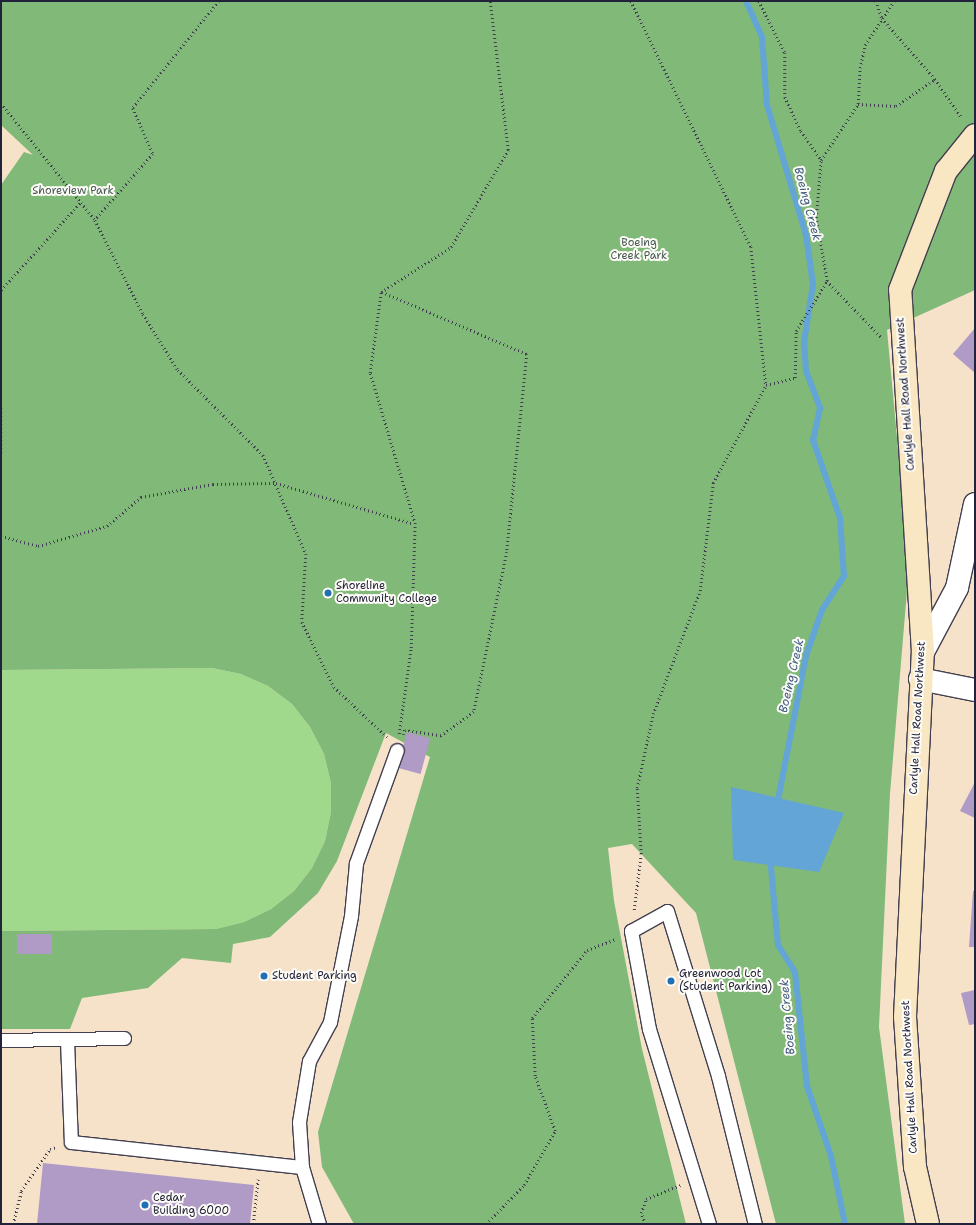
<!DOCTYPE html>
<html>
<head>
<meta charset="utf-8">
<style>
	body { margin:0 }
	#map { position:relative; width:976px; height:1225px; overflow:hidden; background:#f5e2c9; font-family:"Shantell Sans",sans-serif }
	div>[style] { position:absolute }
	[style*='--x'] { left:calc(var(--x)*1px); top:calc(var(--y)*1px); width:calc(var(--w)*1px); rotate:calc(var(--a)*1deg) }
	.green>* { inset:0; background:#a1d98c }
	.forest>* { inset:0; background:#80b978 }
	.water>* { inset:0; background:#62a5d6 }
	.stream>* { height:6px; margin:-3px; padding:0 3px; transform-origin:3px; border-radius:3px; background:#62a5d6 }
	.building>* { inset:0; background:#b09bc7; transform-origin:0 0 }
	.path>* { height:2.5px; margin-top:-1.25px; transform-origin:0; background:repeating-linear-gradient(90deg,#423f50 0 1px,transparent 0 4px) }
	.roads { filter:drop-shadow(1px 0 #423f50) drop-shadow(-1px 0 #423f50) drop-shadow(0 1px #423f50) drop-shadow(0 -1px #423f50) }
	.lane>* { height:13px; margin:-6.5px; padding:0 6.5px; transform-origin:6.5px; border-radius:6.5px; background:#fff }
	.street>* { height:22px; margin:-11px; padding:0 11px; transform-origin:11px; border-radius:11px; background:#fff }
	.secondary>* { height:22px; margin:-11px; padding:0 11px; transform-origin:11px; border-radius:11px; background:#f9e7c3 }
	.dots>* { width:11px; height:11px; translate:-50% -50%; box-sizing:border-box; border:2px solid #fdfcf7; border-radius:50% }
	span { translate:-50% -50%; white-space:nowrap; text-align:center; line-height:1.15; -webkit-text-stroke:4px #fdfcf7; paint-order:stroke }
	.park-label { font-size:11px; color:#485953 }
	.street-label { font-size:11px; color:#22223b }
	.poi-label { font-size:11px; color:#22223b }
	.left { translate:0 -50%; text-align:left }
	.water-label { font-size:12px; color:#3f5d81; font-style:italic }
	.frame { position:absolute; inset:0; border:2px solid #22223b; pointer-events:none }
</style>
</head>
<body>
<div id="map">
	<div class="green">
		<i style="clip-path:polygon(212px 668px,241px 674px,268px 686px,292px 704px,310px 727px,324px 754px,331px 783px,331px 812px,325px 841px,312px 868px,294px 891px,271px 909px,244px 922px,216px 929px,1px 931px,1px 670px)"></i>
	</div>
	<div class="forest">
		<i style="clip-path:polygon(1px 1px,975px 1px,975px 290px,887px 330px,909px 567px,890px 794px,879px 1027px,905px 1224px,776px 1224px,696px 913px,632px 844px,608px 848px,614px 901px,642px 1049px,686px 1224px,354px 1224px,322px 1167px,318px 1132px,430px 757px,386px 733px,337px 861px,318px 893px,270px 937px,233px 944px,231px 963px,182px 958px,148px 988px,82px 998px,70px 1029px,1px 1029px,1px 931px,216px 929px,244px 922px,271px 909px,294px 891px,312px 868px,325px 841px,331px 812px,331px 783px,324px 754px,310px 727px,292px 704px,268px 686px,241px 674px,212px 668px,1px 670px,1px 185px,24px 152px,33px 155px,1px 125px)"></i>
	</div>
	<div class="water">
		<i style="clip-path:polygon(731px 787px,844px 813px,819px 872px,733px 860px)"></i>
	</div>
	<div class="stream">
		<i style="--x:746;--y:1;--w:39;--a:66"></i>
		<i style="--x:762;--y:37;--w:68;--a:85.8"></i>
		<i style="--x:767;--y:105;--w:136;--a:73.3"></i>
		<i style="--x:806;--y:235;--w:49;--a:81.9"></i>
		<i style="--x:813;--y:284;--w:59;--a:98.8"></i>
		<i style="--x:804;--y:342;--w:29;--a:86"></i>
		<i style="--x:806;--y:371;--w:40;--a:69"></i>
		<i style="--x:820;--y:408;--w:33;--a:102"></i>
		<i style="--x:813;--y:440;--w:83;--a:70.9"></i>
		<i style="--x:840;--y:518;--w:58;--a:86.1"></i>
		<i style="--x:844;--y:576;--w:40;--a:122.9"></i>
		<i style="--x:822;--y:610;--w:49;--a:109.2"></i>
		<i style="--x:806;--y:656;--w:152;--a:101"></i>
		<i style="--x:770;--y:856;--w:89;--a:84.9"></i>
		<i style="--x:778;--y:945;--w:32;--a:58"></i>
		<i style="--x:795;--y:972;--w:115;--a:84"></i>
		<i style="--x:807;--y:1086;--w:74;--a:71.1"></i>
		<i style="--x:831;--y:1156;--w:69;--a:78.4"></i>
	</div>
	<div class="building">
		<i style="clip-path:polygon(975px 328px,975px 373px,953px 354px)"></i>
		<i style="left:407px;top:732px;width:24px;height:37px;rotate:15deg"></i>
		<i style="clip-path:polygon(975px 782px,975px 818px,960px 811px)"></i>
		<i style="clip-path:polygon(973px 891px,975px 891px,975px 947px,969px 947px)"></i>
		<i style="left:52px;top:934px;width:20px;height:35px;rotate:90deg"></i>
		<i style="clip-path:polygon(975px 990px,975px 1024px,969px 1025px,961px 993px)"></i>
		<i style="clip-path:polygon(43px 1163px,254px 1185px,250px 1224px,37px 1224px)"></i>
	</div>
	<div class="path">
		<i style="--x:219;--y:1;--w:137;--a:128.8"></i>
		<i style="--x:133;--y:108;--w:50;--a:66.5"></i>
		<i style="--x:153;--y:154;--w:88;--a:131.3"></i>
		<i style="--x:95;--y:220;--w:106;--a:62.9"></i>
		<i style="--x:143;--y:314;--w:66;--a:58"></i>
		<i style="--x:178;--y:370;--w:120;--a:45"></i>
		<i style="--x:263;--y:455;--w:108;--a:66.5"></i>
		<i style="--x:306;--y:554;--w:68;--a:93.4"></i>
		<i style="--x:302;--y:622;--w:72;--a:63.8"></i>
		<i style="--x:334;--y:687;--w:73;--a:43.3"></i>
		<i style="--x:631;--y:1;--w:274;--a:64"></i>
		<i style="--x:751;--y:247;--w:138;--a:83.8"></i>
		<i style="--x:759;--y:1;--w:58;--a:63.4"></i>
		<i style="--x:785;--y:53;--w:44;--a:90"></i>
		<i style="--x:785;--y:97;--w:38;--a:65"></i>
		<i style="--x:801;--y:131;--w:35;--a:55"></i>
		<i style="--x:876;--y:1;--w:18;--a:71"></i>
		<i style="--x:882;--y:18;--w:81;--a:49"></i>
		<i style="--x:935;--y:79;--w:47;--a:55.3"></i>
		<i style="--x:1;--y:103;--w:150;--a:51.2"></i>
		<i style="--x:858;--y:104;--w:38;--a:3"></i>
		<i style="--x:896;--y:106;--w:47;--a:-34.7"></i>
		<i style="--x:827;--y:281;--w:78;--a:46"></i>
		<i style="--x:1;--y:290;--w:118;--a:-47.8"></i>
		<i style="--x:382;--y:292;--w:158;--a:23.2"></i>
		<i style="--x:527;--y:354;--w:199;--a:95.8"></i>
		<i style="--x:507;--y:552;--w:163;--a:101.7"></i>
		<i style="--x:474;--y:712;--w:41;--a:144"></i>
		<i style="--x:441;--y:736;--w:36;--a:-171"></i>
		<i style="--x:405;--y:730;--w:5;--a:112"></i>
		<i style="--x:1;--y:404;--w:52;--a:90"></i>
		<i style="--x:1;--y:536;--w:38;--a:15"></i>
		<i style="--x:38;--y:546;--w:72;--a:-16.2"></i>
		<i style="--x:107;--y:526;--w:45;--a:-40.5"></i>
		<i style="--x:141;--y:497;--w:73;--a:-10.2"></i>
		<i style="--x:213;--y:484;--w:63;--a:-0.9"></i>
		<i style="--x:276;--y:483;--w:144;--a:16.5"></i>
		<i style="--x:399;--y:734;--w:87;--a:-82.1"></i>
		<i style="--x:411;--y:648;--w:124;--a:-88.2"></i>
		<i style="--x:415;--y:524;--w:158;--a:-106.6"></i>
		<i style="--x:370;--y:373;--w:82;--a:-82.3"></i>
		<i style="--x:381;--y:292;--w:83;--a:-32.7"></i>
		<i style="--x:451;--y:247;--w:113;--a:-59.6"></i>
		<i style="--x:508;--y:150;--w:150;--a:-96.9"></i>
		<i style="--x:634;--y:910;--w:56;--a:-82.9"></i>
		<i style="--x:641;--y:854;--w:66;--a:-93.5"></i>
		<i style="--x:637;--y:788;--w:76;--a:-77.8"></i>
		<i style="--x:653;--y:714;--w:132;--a:-69.1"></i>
		<i style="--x:700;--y:591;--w:109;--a:-83.1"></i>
		<i style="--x:713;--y:483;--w:111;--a:-61.6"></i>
		<i style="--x:766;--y:385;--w:30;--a:-14"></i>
		<i style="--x:795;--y:378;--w:47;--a:-88.8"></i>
		<i style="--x:796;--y:331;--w:59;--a:-58.2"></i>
		<i style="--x:827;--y:281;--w:64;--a:-99.9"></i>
		<i style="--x:816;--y:218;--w:58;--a:-85.1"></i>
		<i style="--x:821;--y:160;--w:67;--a:-56.5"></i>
		<i style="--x:858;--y:104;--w:36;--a:-87"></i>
		<i style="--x:860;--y:68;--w:24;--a:-78"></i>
		<i style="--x:865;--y:45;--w:53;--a:-56.6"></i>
		<i style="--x:13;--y:1224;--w:34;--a:-76"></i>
		<i style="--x:21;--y:1191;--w:51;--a:-55.4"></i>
		<i style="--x:50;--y:1149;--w:6;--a:-18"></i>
		<i style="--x:253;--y:1224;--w:45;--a:-83.7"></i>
		<i style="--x:486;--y:1224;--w:54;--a:-45.7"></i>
		<i style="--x:524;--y:1185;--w:62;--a:-60.1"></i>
		<i style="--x:555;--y:1131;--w:59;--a:-110"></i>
		<i style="--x:535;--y:1076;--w:58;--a:-93"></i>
		<i style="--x:532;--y:1018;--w:87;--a:-51"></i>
		<i style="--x:587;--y:950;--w:30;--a:-21"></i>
		<i style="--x:645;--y:1224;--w:12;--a:-110"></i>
		<i style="--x:641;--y:1213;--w:15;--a:-70"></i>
		<i style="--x:646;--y:1199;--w:37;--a:-22"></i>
	</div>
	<div class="roads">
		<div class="lane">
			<i style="--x:1;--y:1040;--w:123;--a:-0.9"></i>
			<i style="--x:67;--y:1040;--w:102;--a:87.8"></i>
			<i style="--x:71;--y:1142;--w:232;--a:6.2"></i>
			<i style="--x:319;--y:1224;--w:59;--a:-106.6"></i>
			<i style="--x:302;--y:1167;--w:45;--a:-93.8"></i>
			<i style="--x:299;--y:1122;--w:62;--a:-80.7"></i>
			<i style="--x:309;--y:1061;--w:44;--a:-61.7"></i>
			<i style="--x:330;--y:1022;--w:108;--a:-78.8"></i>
			<i style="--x:351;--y:916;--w:53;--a:-84.6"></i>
			<i style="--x:356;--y:863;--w:120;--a:-70.1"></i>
			<i style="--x:709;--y:1224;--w:204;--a:-107.1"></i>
			<i style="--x:649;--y:1029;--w:100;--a:-100.4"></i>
			<i style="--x:631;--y:931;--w:41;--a:-29.1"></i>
			<i style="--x:667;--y:911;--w:173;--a:72.8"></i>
			<i style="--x:718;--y:1076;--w:153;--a:76"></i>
		</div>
		<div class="street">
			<i style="--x:923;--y:652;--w:72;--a:-62"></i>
			<i style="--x:957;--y:588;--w:86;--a:-77.9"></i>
			<i style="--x:920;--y:679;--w:56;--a:11.3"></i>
		</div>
		<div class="secondary">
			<i style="--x:928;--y:1224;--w:58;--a:-102.8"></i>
			<i style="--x:915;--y:1167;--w:150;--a:-93.8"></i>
			<i style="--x:905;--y:1017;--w:365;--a:-87.2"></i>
			<i style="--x:923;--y:652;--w:363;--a:-93.6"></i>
			<i style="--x:900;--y:290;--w:128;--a:-68.9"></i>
			<i style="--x:946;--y:171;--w:46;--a:-51.1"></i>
		</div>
	</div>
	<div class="dots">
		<i style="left:328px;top:593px;background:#1f6fb2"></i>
		<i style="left:264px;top:976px;background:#1f6fb2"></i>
		<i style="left:671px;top:981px;background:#1f6fb2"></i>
		<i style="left:145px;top:1205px;background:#1f6fb2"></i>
	</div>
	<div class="park-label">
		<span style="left:73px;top:191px">Shoreview Park</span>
		<span style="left:639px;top:250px">Boeing<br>Creek Park</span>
	</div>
	<div class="street-label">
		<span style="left:906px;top:394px;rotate:-94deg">Carlyle Hall Road Northwest</span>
		<span style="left:918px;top:718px;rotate:-87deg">Carlyle Hall Road Northwest</span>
		<span style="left:910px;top:1077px;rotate:-93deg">Carlyle Hall Road Northwest</span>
	</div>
	<div class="poi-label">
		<span class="left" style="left:336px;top:593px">Shoreline<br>Community College</span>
		<span class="left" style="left:679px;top:981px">Greenwood Lot<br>(Student Parking)</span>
		<span class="left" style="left:272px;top:976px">Student Parking</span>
		<span class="left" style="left:153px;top:1205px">Cedar<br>Building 6000</span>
	</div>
	<div class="water-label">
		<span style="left:807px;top:204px;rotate:75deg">Boeing Creek</span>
		<span style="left:792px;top:676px;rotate:-77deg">Boeing Creek</span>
		<span style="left:788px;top:1017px;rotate:-95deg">Boeing Creek</span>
	</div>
	<div class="frame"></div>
</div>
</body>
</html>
